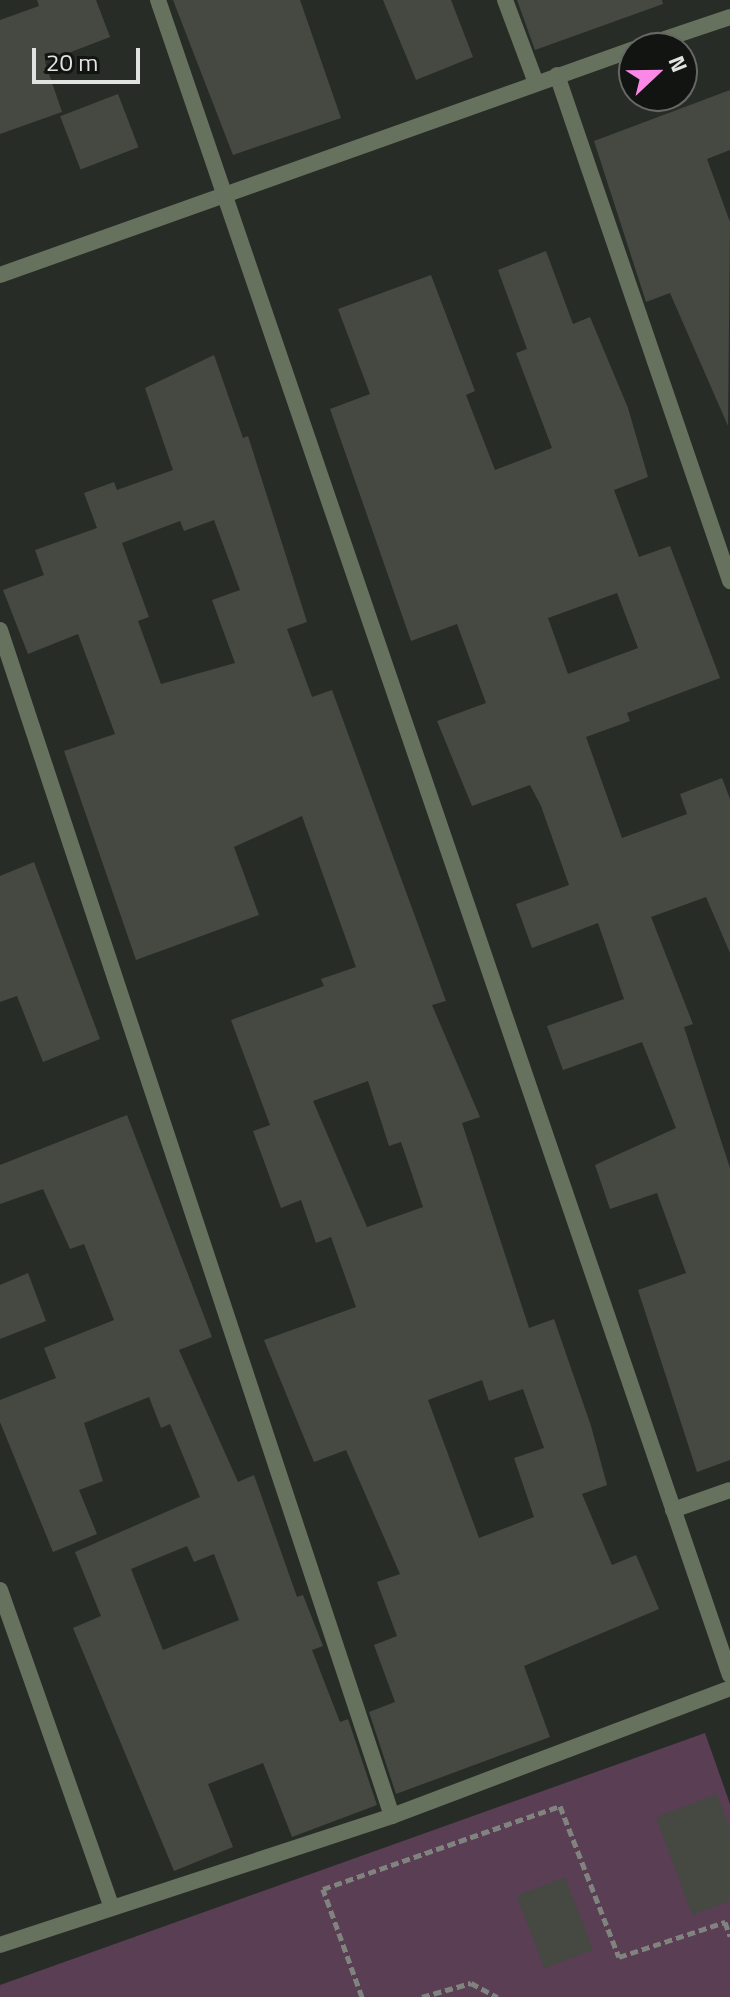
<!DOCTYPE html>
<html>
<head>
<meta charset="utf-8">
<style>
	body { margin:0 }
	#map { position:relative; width:730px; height:1997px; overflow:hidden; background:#282c26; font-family:"Titillium Web",sans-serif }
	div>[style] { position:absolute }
	.green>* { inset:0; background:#5a3e54 }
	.building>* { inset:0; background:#454942; transform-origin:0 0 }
	.path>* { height:5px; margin-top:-2.5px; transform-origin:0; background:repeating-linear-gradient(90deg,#80837e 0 8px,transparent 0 12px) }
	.street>* { height:16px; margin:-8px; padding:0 8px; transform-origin:8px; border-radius:8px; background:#66715e }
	span { translate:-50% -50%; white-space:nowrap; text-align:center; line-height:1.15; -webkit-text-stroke:6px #121411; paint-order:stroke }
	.north { position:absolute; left:618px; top:32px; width:80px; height:80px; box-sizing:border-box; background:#121411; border:2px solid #646763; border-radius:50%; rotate:68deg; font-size:22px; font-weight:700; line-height:32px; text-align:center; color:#e0e3df }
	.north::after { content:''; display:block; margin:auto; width:28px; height:36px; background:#fb87e6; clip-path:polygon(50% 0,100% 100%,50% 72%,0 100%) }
	.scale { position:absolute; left:32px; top:48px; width:108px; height:36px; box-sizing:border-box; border:4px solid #e0e3df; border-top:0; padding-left:10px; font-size:24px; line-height:28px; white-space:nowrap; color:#e0e3df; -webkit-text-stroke:6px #121411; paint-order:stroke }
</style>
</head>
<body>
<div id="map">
	<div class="green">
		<i style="clip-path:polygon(705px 1733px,730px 1804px,730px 1997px,0 1997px,0 1985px)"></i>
	</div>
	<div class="building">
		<i style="clip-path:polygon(37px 0,96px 0,110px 37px,45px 62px,62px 112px,0 134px,0 20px,39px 6px)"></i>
		<i style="clip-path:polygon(173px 0,300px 0,341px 118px,233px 155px)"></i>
		<i style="clip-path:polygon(383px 0,451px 0,473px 57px,416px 80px)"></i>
		<i style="clip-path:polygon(517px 0,662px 0,663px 4px,535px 50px)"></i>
		<i style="clip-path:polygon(730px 90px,730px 150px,707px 159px,730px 222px,728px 426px,670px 293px,646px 302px,594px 141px)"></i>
		<i style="left:118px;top:94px;width:57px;height:62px;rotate:69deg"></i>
		<i style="clip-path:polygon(evenodd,546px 251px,573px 324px,590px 317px,628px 408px,648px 477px,614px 490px,639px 557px,670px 546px,720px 678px,627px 713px,630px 721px,586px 737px,622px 838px,687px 814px,680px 794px,722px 778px,730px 799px,730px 953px,706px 897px,651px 917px,693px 1024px,684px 1027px,730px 1168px,730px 1460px,697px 1472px,638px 1290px,686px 1273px,657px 1193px,610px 1209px,595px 1165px,676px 1128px,642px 1042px,563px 1070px,547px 1026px,624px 999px,598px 923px,532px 948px,516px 904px,569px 885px,541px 806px,530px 785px,472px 806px,437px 721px,486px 703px,457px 624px,411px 641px,330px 409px,370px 394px,338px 309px,431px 275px,475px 391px,466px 395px,495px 470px,552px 448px,516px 353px,527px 349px,498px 270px,546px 251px,617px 593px,638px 648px,568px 674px,548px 618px,617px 593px)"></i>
		<i style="clip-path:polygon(evenodd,214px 355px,243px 438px,248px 436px,307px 622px,287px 629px,312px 697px,332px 690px,446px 1001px,432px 1005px,480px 1117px,462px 1123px,529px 1328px,554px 1319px,591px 1426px,607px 1485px,582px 1494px,612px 1565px,636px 1555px,659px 1609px,524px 1666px,550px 1737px,396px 1794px,369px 1712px,395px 1702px,374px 1645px,397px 1636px,377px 1582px,400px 1574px,346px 1450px,314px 1462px,264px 1340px,356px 1307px,331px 1237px,316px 1243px,301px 1200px,281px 1208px,253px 1131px,270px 1125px,231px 1020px,324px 986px,321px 979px,356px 967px,302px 816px,234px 847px,259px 915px,136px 960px,64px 751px,115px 734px,78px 634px,28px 654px,3px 590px,44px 575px,35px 550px,97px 528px,84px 493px,114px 482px,117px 490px,173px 470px,145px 388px,214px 355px,214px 520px,240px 590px,212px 600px,235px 663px,161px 684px,138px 621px,149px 617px,122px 543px,180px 521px,184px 531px,214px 520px,214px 355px,368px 1081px,389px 1146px,401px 1142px,423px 1207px,367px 1227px,313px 1101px,368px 1081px,214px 355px,482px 1380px,489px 1401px,523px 1389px,544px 1448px,514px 1458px,534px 1517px,479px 1538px,428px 1400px,482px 1380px)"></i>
		<i style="clip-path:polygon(34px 862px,100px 1039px,43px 1062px,17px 996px,0 1002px,0 876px)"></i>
		<i style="clip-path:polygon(evenodd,127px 1115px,212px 1337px,179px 1350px,238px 1482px,254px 1475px,297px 1597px,303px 1595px,323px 1646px,312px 1650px,340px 1722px,348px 1719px,377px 1805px,292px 1837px,263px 1763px,208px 1784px,233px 1847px,174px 1871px,73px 1628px,101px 1616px,75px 1552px,200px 1497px,170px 1424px,161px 1428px,149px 1397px,84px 1423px,103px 1481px,79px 1490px,97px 1534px,53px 1552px,0 1422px,0 1400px,56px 1378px,44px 1348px,114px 1320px,84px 1244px,70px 1249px,43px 1189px,0 1204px,0 1165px,127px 1115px,187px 1546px,194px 1562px,214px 1554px,239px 1620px,163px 1650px,131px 1569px,187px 1546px)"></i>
		<i style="clip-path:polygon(28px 1273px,46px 1321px,0 1339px,0 1285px)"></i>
		<i style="clip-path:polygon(717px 1794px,730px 1829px,730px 1901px,692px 1915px,656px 1817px)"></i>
		<i style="left:565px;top:1877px;width:78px;height:52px;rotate:69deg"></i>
	</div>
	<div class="path">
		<i style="left:362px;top:1997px;width:115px;rotate:-109.9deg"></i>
		<i style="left:323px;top:1889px;width:251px;rotate:-19.3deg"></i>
		<i style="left:560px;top:1806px;width:162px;rotate:68.7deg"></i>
		<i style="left:619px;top:1957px;width:112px;rotate:-18.3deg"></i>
		<i style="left:725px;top:1922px;width:15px;rotate:70deg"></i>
		<i style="left:422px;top:1997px;width:51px;rotate:-15.9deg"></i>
		<i style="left:471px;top:1983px;width:30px;rotate:28deg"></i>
	</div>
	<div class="street">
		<i style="left:158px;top:0;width:1770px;rotate:71.15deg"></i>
		<i style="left:505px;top:0;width:89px;rotate:69.5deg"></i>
		<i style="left:638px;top:48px;width:97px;rotate:-18.6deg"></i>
		<i style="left:557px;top:75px;width:535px;rotate:71.12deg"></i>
		<i style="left:0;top:275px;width:673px;rotate:-19.62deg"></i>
		<i style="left:0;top:630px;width:1249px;rotate:71.71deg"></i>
		<i style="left:673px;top:1510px;width:60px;rotate:-19.3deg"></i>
		<i style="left:0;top:1590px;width:334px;rotate:70.6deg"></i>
		<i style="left:0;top:1945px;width:413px;rotate:-18.2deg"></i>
		<i style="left:392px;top:1816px;width:361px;rotate:-20.7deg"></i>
	</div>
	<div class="north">N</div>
	<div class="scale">20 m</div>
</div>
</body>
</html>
